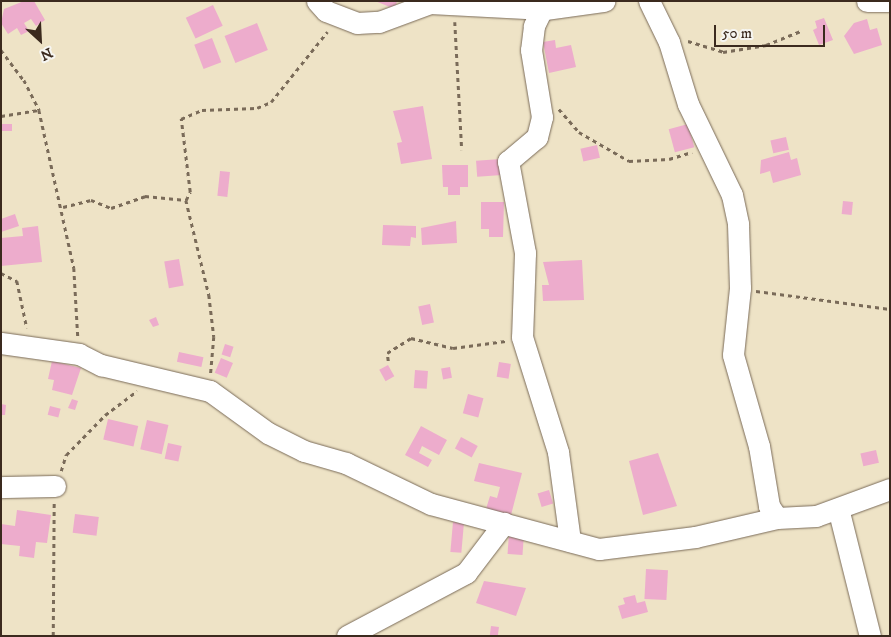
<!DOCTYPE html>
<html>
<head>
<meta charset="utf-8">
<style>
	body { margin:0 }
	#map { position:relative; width:891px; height:637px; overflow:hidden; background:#eee3c6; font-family:"IM FELL DW Pica",serif }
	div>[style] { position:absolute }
	.building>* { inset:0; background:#edaccc; transform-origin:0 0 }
	.path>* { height:2.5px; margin-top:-1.25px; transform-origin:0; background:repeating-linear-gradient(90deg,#7a6b59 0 4px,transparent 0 8px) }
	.roads { filter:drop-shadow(0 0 1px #7a6b59) drop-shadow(0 0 1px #7a6b59) }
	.minor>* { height:21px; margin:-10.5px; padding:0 10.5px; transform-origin:10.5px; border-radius:10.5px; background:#fff }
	span { translate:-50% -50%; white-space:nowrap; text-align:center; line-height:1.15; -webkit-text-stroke:4.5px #f6f6f2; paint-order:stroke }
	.frame { position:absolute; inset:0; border:2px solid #3b2a1e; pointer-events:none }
	.north { position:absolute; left:15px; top:15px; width:50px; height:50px; -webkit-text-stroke:4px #f6f6f2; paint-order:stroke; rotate:155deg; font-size:14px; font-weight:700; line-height:20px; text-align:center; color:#3b2a1e }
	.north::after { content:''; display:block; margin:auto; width:18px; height:22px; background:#3b2a1e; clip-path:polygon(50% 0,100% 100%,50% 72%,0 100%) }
	.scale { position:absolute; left:714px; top:25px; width:111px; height:22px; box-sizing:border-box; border:2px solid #3b2a1e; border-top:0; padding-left:6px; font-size:15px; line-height:18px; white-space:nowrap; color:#3b2a1e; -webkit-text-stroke:4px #f6f6f2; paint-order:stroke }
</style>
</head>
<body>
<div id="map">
	<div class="building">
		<i style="clip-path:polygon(24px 1px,34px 1px,45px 20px,36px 26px,31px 19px,24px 23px,29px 31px,21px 35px,17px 28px,8px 34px,1px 23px,4px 9px)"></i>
		<i style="clip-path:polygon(375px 1px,397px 1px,395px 9px)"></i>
		<i style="left:213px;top:5px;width:23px;height:30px;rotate:65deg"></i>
		<i style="clip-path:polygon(824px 18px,833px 40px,819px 45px,813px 30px,817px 28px,815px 21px)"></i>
		<i style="clip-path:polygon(867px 19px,870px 30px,877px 28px,882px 45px,854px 54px,844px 36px,854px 23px)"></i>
		<i style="left:257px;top:23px;width:29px;height:35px;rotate:68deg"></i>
		<i style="left:212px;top:38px;width:26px;height:19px;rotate:69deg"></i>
		<i style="clip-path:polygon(555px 40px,556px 48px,571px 45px,576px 67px,549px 73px,543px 42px)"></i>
		<i style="clip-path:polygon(423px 106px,432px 159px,401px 164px,397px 143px,402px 142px,393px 111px)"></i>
		<i style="left:1px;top:124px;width:11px;height:7px"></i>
		<i style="left:688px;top:124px;width:24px;height:20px;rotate:75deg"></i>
		<i style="left:786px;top:137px;width:13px;height:16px;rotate:77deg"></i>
		<i style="left:597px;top:145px;width:13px;height:17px;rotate:77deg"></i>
		<i style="clip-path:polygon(789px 152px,791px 160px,797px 158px,801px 175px,773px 183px,770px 171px,760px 174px,761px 160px)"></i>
		<i style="left:501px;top:159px;width:16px;height:25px;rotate:86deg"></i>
		<i style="clip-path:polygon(442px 165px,468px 165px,468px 187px,460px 187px,460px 195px,448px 195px,448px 187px,443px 187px)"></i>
		<i style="left:220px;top:171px;width:10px;height:25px;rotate:6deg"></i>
		<i style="left:843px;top:201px;width:10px;height:13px;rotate:6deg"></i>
		<i style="clip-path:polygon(481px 202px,504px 202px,503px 237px,489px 237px,489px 229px,481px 229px)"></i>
		<i style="clip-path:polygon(15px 214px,19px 226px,1px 232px,1px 219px)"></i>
		<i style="clip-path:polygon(456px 221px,457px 243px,422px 245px,421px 228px)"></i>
		<i style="clip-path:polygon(383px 225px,416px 226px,416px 238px,411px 237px,410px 246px,382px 245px)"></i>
		<i style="clip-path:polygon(38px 226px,42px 262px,1px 266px,1px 238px,23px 236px,22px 228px)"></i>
		<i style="left:179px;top:259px;width:27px;height:15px;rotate:80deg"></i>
		<i style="clip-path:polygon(582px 260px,584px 300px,543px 301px,542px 285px,549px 285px,543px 262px)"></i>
		<i style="left:430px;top:304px;width:19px;height:12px;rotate:78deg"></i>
		<i style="clip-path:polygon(156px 317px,159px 325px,153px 327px,149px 320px)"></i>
		<i style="left:225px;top:344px;width:9px;height:11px;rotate:18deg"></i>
		<i style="left:179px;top:352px;width:25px;height:10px;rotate:12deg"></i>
		<i style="left:221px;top:358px;width:13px;height:16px;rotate:23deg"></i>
		<i style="clip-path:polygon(52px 361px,81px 368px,72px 395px,52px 390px,54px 380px,48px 379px)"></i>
		<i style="left:499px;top:362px;width:12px;height:15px;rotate:9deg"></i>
		<i style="left:388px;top:365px;width:13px;height:10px;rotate:61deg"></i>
		<i style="left:450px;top:367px;width:11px;height:9px;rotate:80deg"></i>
		<i style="left:415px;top:370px;width:13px;height:18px;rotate:4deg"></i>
		<i style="left:468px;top:394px;width:16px;height:20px;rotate:15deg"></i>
		<i style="clip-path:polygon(72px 399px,78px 401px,75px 410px,68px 408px)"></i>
		<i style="clip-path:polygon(1px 404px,6px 405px,5px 415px,1px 415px)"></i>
		<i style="left:50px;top:406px;width:11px;height:9px;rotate:15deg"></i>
		<i style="left:108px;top:419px;width:31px;height:21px;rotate:13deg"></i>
		<i style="left:147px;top:420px;width:22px;height:30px;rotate:13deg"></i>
		<i style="clip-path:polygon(421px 426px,447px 440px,439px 455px,422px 446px,419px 453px,432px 460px,428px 467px,405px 455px)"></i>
		<i style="left:461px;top:437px;width:19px;height:13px;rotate:28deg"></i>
		<i style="left:168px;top:443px;width:14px;height:16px;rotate:12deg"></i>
		<i style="left:876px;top:450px;width:13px;height:16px;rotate:77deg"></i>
		<i style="clip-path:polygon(658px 453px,677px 506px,643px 515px,629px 461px)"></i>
		<i style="clip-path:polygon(479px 463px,522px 473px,511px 515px,486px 509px,490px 496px,497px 498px,500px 487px,474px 481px)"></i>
		<i style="left:549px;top:490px;width:14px;height:12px;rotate:73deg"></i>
		<i style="clip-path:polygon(17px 510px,51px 515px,47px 543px,36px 542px,34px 558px,19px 556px,20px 546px,1px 544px,1px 524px,15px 526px)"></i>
		<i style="left:75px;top:514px;width:24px;height:19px;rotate:7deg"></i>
		<i style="left:453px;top:522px;width:11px;height:30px;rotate:5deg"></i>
		<i style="left:509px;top:533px;width:15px;height:21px;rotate:4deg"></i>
		<i style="left:646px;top:569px;width:22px;height:30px;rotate:3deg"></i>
		<i style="clip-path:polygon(484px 581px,526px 588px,516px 616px,476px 603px)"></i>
		<i style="clip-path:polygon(635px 595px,637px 603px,645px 601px,648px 612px,622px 619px,618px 606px,625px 604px,623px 598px)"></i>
		<i style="left:491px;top:626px;width:8px;height:9px;rotate:7deg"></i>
	</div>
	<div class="path">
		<i style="left:455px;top:22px;width:128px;rotate:86.9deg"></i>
		<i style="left:688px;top:41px;width:37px;rotate:17deg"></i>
		<i style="left:723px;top:52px;width:44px;rotate:-9.2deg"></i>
		<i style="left:766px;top:45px;width:38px;rotate:-22deg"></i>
		<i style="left:1px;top:50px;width:38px;rotate:53deg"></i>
		<i style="left:24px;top:80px;width:34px;rotate:63deg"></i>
		<i style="left:39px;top:110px;width:162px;rotate:77.5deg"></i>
		<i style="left:74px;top:268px;width:69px;rotate:86.7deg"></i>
		<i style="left:559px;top:109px;width:30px;rotate:49deg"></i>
		<i style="left:579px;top:132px;width:58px;rotate:30.1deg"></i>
		<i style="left:629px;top:161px;width:40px;rotate:-2.9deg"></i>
		<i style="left:669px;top:159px;width:24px;rotate:-17deg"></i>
		<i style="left:1px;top:116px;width:38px;rotate:-9deg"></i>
		<i style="left:186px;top:200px;width:98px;rotate:76.4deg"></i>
		<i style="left:209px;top:295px;width:42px;rotate:83.2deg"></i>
		<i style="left:214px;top:337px;width:36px;rotate:95deg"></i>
		<i style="left:63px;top:207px;width:29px;rotate:-14deg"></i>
		<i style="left:91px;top:200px;width:22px;rotate:22deg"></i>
		<i style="left:111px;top:208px;width:36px;rotate:-19deg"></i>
		<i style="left:145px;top:196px;width:41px;rotate:5.6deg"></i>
		<i style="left:186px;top:200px;width:9px;rotate:-63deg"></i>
		<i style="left:190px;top:192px;width:74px;rotate:-97deg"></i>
		<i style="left:181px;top:119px;width:23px;rotate:-23deg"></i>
		<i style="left:202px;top:110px;width:55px;rotate:-2.1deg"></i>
		<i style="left:257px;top:108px;width:15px;rotate:-23deg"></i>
		<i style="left:271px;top:102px;width:90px;rotate:-51.3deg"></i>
		<i style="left:1px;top:273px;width:18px;rotate:27deg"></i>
		<i style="left:17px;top:281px;width:48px;rotate:78deg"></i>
		<i style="left:756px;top:291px;width:135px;rotate:7.7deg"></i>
		<i style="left:388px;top:361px;width:8px;rotate:-97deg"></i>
		<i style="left:387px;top:353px;width:28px;rotate:-32deg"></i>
		<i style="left:411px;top:338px;width:43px;rotate:13.4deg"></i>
		<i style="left:453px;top:348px;width:53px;rotate:-7.5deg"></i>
		<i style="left:61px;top:471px;width:17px;rotate:-73deg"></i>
		<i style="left:66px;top:455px;width:56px;rotate:-45.7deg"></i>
		<i style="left:105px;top:415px;width:40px;rotate:-37deg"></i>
		<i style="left:53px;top:636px;width:133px;rotate:-89.6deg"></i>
	</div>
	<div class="roads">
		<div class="minor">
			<i style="left:317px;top:1px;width:13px;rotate:48deg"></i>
			<i style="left:326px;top:11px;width:33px;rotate:21deg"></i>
			<i style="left:357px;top:23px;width:22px;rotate:-3deg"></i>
			<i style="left:379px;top:22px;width:54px;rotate:-20.4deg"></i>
			<i style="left:430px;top:3px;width:115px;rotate:3deg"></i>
			<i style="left:545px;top:9px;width:60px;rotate:-7.7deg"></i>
			<i style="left:546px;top:1px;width:28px;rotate:116deg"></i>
			<i style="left:534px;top:26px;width:24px;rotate:97deg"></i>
			<i style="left:531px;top:50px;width:68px;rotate:80.7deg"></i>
			<i style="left:542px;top:117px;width:21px;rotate:104deg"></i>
			<i style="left:537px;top:137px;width:38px;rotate:140deg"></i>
			<i style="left:508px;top:161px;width:94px;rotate:79.5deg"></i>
			<i style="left:525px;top:253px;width:84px;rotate:92deg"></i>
			<i style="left:522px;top:337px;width:121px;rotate:72.6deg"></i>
			<i style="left:558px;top:452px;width:90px;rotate:82.3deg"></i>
			<i style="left:649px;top:1px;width:46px;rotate:64deg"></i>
			<i style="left:669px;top:42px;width:65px;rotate:73deg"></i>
			<i style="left:688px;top:104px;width:101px;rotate:64.2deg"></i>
			<i style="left:732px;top:195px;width:30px;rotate:78deg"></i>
			<i style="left:738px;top:224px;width:64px;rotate:88.2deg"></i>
			<i style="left:740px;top:288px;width:67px;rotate:96deg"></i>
			<i style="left:733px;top:355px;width:95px;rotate:74.1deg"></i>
			<i style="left:759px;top:446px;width:61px;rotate:80.5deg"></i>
			<i style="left:769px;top:506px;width:14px;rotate:56deg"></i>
			<i style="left:867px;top:1px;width:21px"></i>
			<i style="left:1px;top:343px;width:79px;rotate:8deg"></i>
			<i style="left:79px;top:354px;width:25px;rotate:27deg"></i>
			<i style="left:101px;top:365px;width:112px;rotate:13.4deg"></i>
			<i style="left:210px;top:391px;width:72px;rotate:35.9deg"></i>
			<i style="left:268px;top:433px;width:40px;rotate:26.6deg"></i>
			<i style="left:304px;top:451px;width:44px;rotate:15.9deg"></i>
			<i style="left:346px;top:463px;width:94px;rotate:25.8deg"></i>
			<i style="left:431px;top:504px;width:174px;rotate:15deg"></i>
			<i style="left:599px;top:549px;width:97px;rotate:-7.1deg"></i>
			<i style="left:695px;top:537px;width:84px;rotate:-13deg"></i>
			<i style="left:777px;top:518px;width:39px;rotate:-3deg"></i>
			<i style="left:816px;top:516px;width:79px;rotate:-20deg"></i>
			<i style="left:1px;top:487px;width:54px;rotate:-1.1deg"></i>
			<i style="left:839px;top:512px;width:128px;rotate:76deg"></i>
			<i style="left:347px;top:636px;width:135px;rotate:-27.9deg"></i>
			<i style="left:466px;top:573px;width:63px;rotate:-52.8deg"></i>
		</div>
	</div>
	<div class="frame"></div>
	<div class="north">N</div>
	<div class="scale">50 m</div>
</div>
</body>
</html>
